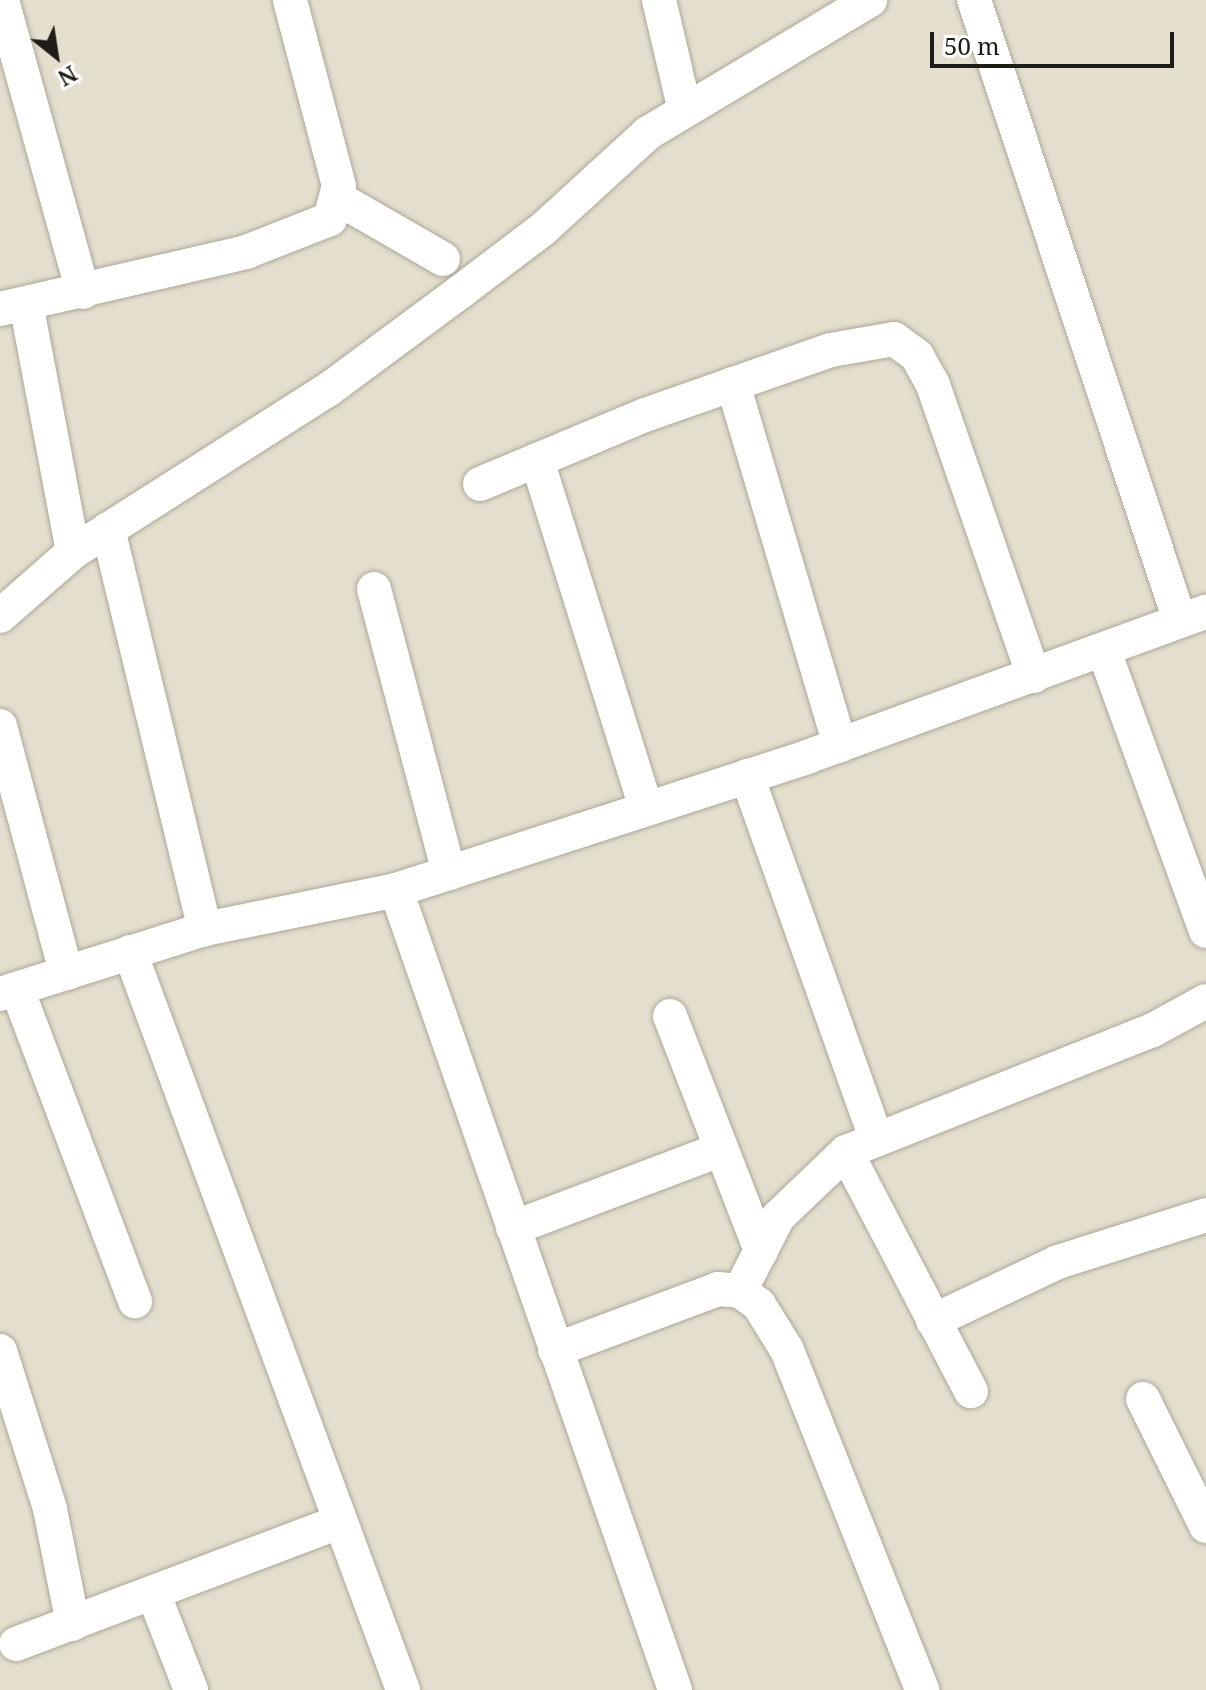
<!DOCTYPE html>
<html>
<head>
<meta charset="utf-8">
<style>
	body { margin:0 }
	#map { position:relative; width:1206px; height:1690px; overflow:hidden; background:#e3decd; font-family:"Noto Serif",serif }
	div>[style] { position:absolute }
	.roads { filter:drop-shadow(0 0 2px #aca797) drop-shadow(0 0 2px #aca797) }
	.street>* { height:34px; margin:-17px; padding:0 17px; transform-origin:17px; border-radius:17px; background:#fff }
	span { translate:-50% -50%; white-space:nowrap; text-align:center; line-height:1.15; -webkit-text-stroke:7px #fff; paint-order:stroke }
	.north { position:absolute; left:16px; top:16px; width:80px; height:80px; -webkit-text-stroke:6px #fff; paint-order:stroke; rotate:150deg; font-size:22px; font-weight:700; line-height:32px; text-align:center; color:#1e1c16 }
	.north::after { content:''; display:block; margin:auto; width:28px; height:36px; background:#1e1c16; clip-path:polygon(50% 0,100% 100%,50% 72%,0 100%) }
	.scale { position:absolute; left:930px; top:32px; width:244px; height:36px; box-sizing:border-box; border:4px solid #1e1c16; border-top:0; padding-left:10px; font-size:24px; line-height:28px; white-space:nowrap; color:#1e1c16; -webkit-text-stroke:6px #fff; paint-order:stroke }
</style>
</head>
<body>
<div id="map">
	<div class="roads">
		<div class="street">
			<i style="left:2px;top:0;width:303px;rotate:74.5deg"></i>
			<i style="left:659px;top:0;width:110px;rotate:76.8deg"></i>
			<i style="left:974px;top:0;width:654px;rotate:71.65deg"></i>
			<i style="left:339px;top:199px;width:120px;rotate:30deg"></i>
			<i style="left:26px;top:303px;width:253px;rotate:79.3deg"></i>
			<i style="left:0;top:309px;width:253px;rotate:-13deg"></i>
			<i style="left:246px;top:252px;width:90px;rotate:-21.4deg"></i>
			<i style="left:330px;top:219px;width:34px;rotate:-75deg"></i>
			<i style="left:339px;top:186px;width:192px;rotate:-104.8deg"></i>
			<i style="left:733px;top:384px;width:377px;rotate:73.5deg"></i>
			<i style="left:537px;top:460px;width:364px;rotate:72.6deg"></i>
			<i style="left:480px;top:484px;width:179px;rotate:-22.7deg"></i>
			<i style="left:645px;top:415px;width:197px;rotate:-19.3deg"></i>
			<i style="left:831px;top:350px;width:64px;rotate:-9.9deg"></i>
			<i style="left:894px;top:339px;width:29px;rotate:36deg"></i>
			<i style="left:917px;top:356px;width:33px;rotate:61deg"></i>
			<i style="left:933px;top:385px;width:308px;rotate:70.9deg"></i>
			<i style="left:108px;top:529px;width:412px;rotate:76.4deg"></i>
			<i style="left:374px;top:589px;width:294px;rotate:75.2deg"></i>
			<i style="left:0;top:616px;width:97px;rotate:-41.2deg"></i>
			<i style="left:73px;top:552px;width:303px;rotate:-32.5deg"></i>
			<i style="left:329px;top:389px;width:163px;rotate:-36.5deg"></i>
			<i style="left:460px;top:292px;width:104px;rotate:-37.2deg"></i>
			<i style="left:543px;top:229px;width:142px;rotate:-42.4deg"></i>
			<i style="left:648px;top:133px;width:259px;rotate:-30.9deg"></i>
			<i style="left:1104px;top:651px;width:298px;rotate:70deg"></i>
			<i style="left:0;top:726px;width:256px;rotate:75deg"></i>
			<i style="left:747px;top:776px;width:384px;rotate:70.4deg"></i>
			<i style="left:396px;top:890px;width:847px;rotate:70.77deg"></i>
			<i style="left:130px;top:952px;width:787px;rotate:69.7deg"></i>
			<i style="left:17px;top:989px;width:334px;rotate:69.3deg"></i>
			<i style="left:0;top:994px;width:215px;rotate:-17.6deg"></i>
			<i style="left:205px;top:929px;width:195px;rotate:-11.5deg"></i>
			<i style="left:396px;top:890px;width:432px;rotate:-17.9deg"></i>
			<i style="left:807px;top:757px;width:425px;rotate:-20deg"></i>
			<i style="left:670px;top:1016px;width:252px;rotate:68.8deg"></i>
			<i style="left:846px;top:1152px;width:270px;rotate:62.4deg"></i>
			<i style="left:513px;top:1228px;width:220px;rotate:-20.7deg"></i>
			<i style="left:740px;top:1291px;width:83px;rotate:-62.8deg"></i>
			<i style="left:778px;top:1217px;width:94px;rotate:-43.7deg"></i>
			<i style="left:846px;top:1152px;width:330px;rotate:-21.7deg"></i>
			<i style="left:1153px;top:1030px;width:60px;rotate:-28.7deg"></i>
			<i style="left:933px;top:1321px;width:138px;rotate:-25.3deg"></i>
			<i style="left:1058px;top:1262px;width:155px;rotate:-17.6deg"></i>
			<i style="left:555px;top:1350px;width:174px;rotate:-20.5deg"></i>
			<i style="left:718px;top:1289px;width:22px;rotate:5deg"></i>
			<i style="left:740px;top:1291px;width:24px;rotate:36deg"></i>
			<i style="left:759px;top:1305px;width:53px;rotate:58.1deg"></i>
			<i style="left:787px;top:1350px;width:366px;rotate:68.3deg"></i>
			<i style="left:0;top:1351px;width:166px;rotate:72.4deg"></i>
			<i style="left:50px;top:1509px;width:117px;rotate:78.7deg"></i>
			<i style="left:1143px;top:1399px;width:142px;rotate:63.6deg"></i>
			<i style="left:154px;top:1595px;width:102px;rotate:68.7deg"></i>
			<i style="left:16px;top:1644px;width:345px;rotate:-20.7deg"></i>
		</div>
	</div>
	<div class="north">N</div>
	<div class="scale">50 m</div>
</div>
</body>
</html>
